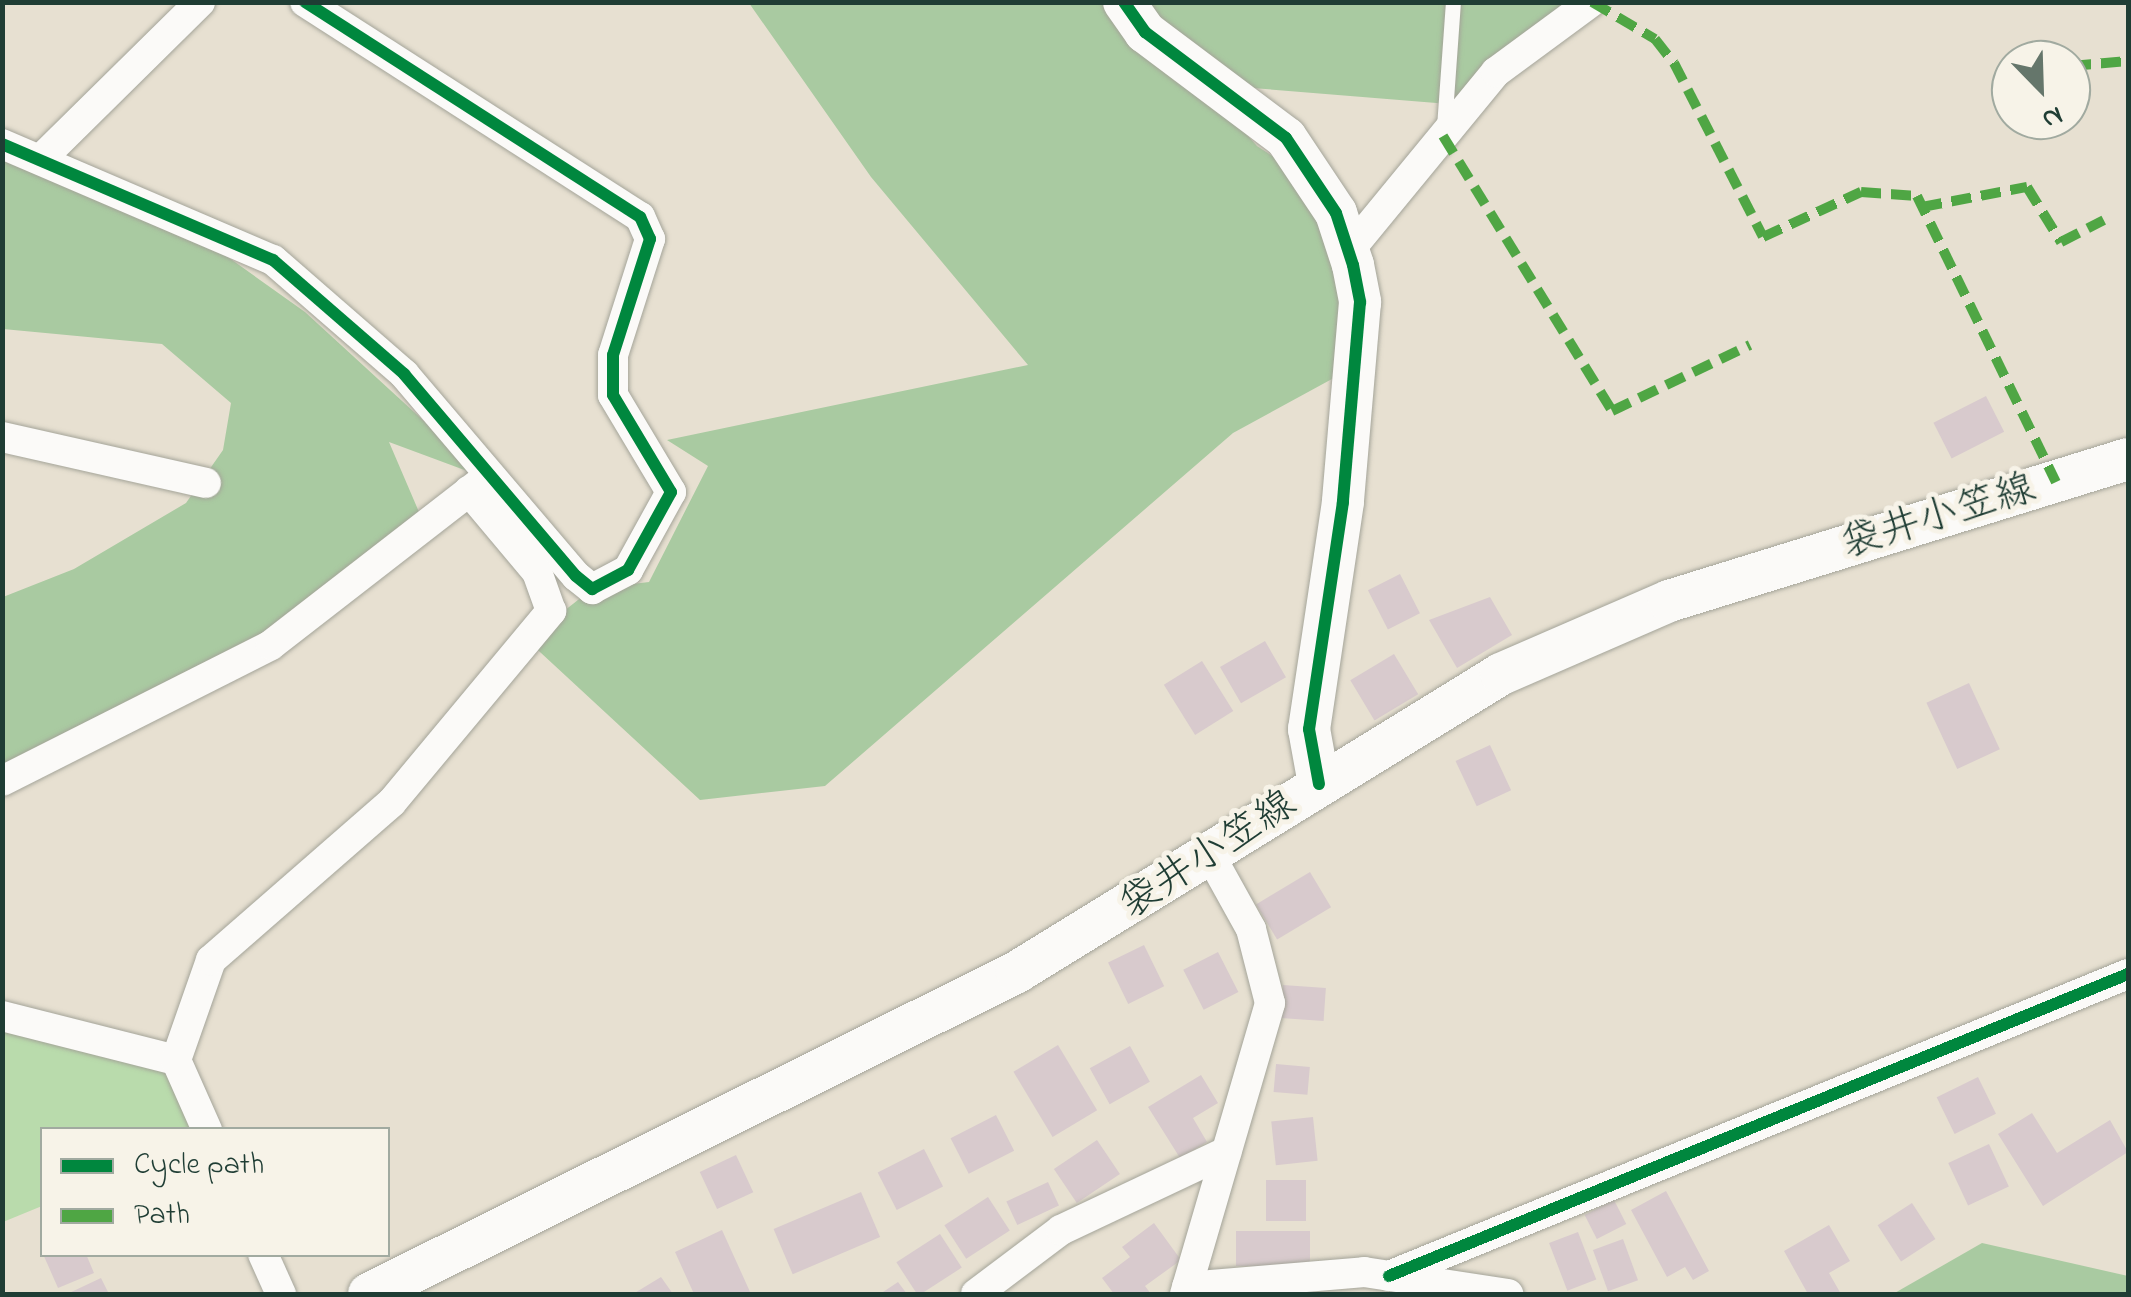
<!DOCTYPE html>
<html>
<head>
<meta charset="utf-8">
<style>
	body { margin:0 }
	#map { position:relative; width:2131px; height:1297px; overflow:hidden; background:#e7e0d1; font-family:"Indie Flower","Klee One",sans-serif }
	div>[style] { position:absolute }
	.green>* { inset:0; background:#b9dbac }
	.forest>* { inset:0; background:#a9caa1 }
	.building>* { inset:0; background:#d8cacd; transform-origin:0 0 }
	.roads { filter:drop-shadow(0 0 2px #a4a499) drop-shadow(0 0 2px #a4a499) }
	.lane>* { height:15px; margin:-7.5px; padding:0 7.5px; transform-origin:7.5px; border-radius:7.5px; background:#fbfaf8 }
	.street>* { height:30px; margin:-15px; padding:0 15px; transform-origin:15px; border-radius:15px; background:#fbfaf8 }
	.secondary>* { height:42px; margin:-21px; padding:0 21px; transform-origin:21px; border-radius:21px; background:#fbfaf8 }
	.quiet>* { height:10px; margin-top:-5px; transform-origin:0; background:repeating-linear-gradient(90deg,#4fa644 0 20px,transparent 0 30px) }
	.cycleway>* { height:12px; margin:-6px; padding:0 6px; transform-origin:6px; border-radius:6px; background:#00873e }
	span { translate:-50% -50%; white-space:nowrap; text-align:center; line-height:1.15; -webkit-text-stroke:10px #f7f3e8; paint-order:stroke }
	.street-label { font-size:40px; color:#1f3d34 }
	.frame { position:absolute; inset:0; border:5px solid #1f3d34; pointer-events:none }
	.legend { position:absolute; left:40px; top:1127px; width:350px; height:130px; box-sizing:border-box; background:#f7f3e8; border:2px solid #a1aaa0; margin:0; padding:12px 18px; list-style:none; font-size:30px; color:#1f3d34 }
	.legend li { display:flex; align-items:center; gap:20px; height:50px }
	.legend b { width:50px; border:2px solid #a1aaa0 }
	.north { position:absolute; left:1991px; top:40px; width:100px; height:100px; box-sizing:border-box; background:#f7f3e8; border:2px solid #a1aaa0; border-radius:50%; rotate:157deg; font-size:28px; font-weight:700; line-height:40px; text-align:center; color:#1f3d34 }
	.north::after { content:''; display:block; margin:auto; width:35px; height:45px; background:#65766b; clip-path:polygon(50% 0,100% 100%,50% 72%,0 100%) }
</style>
</head>
<body>
<div id="map">
	<div class="green">
		<i style="clip-path:polygon(2px 1016px,176px 1060px,200px 1129px,42px 1130px,42px 1206px,3px 1222px)"></i>
	</div>
	<div class="forest">
		<i style="clip-path:polygon(749px 3px,1596px 3px,1461px 105px,1240px 87px,1173px 52px,1257px 146px,1322px 188px,1354px 367px,1233px 433px,825px 786px,700px 800px,527px 640px,592px 589px,649px 582px,708px 466px,667px 440px,1028px 365px,871px 177px)"></i>
		<i style="clip-path:polygon(3px 143px,152px 203px,305px 312px,486px 478px,389px 442px,425px 526px,240px 661px,3px 781px,3px 597px,74px 569px,186px 503px,223px 450px,231px 403px,162px 344px,3px 329px)"></i>
		<i style="clip-path:polygon(1982px 1243px,2128px 1276px,2128px 1294px,1893px 1294px)"></i>
	</div>
	<div class="building">
		<i style="left:1986px;top:396px;width:40px;height:59px;rotate:63deg"></i>
		<i style="left:1400px;top:574px;width:44px;height:36px;rotate:63deg"></i>
		<i style="clip-path:polygon(1490px 597px,1512px 635px,1457px 668px,1429px 620px)"></i>
		<i style="left:1265px;top:641px;width:42px;height:52px;rotate:60deg"></i>
		<i style="left:1394px;top:654px;width:47px;height:51px;rotate:59deg"></i>
		<i style="left:1202px;top:661px;width:59px;height:45px;rotate:58deg"></i>
		<i style="left:1969px;top:683px;width:73px;height:47px;rotate:65deg"></i>
		<i style="left:1490px;top:745px;width:50px;height:38px;rotate:65deg"></i>
		<i style="left:1310px;top:872px;width:41px;height:63px;rotate:59deg"></i>
		<i style="left:1144px;top:945px;width:46px;height:40px;rotate:64deg"></i>
		<i style="left:1218px;top:952px;width:45px;height:39px;rotate:63deg"></i>
		<i style="left:1283px;top:985px;width:43px;height:33px;rotate:4deg"></i>
		<i style="left:1058px;top:1045px;width:76px;height:52px;rotate:59deg"></i>
		<i style="left:1130px;top:1046px;width:41px;height:46px;rotate:61deg"></i>
		<i style="left:1276px;top:1064px;width:34px;height:28px;rotate:5deg"></i>
		<i style="clip-path:polygon(1201px 1075px,1218px 1103px,1193px 1118px,1207px 1142px,1180px 1158px,1148px 1107px)"></i>
		<i style="left:1978px;top:1077px;width:41px;height:46px;rotate:64deg"></i>
		<i style="clip-path:polygon(2032px 1113px,2057px 1153px,2110px 1120px,2128px 1152px,2043px 1206px,1998px 1134px)"></i>
		<i style="left:996px;top:1115px;width:40px;height:51px;rotate:63deg"></i>
		<i style="left:1313px;top:1117px;width:44px;height:42px;rotate:84deg"></i>
		<i style="left:1097px;top:1140px;width:41px;height:52px;rotate:56deg"></i>
		<i style="left:1989px;top:1144px;width:47px;height:45px;rotate:65deg"></i>
		<i style="left:924px;top:1149px;width:42px;height:52px;rotate:63deg"></i>
		<i style="left:736px;top:1155px;width:41px;height:40px;rotate:65deg"></i>
		<i style="left:1266px;top:1180px;width:40px;height:41px"></i>
		<i style="left:1048px;top:1182px;width:26px;height:46px;rotate:65deg"></i>
		<i style="clip-path:polygon(1666px 1191px,1709px 1271px,1693px 1280px,1685px 1267px,1667px 1277px,1631px 1210px)"></i>
		<i style="left:861px;top:1192px;width:49px;height:95px;rotate:67deg"></i>
		<i style="left:988px;top:1197px;width:40px;height:52px;rotate:57deg"></i>
		<i style="left:1614px;top:1200px;width:27px;height:33px;rotate:63deg"></i>
		<i style="left:1912px;top:1203px;width:43px;height:41px;rotate:57deg"></i>
		<i style="clip-path:polygon(1154px 1223px,1181px 1260px,1145px 1286px,1151px 1294px,1114px 1294px,1102px 1278px,1130px 1257px,1122px 1247px)"></i>
		<i style="clip-path:polygon(1829px 1225px,1850px 1261px,1829px 1273px,1841px 1294px,1808px 1294px,1784px 1251px)"></i>
		<i style="clip-path:polygon(722px 1230px,751px 1294px,694px 1294px,675px 1252px)"></i>
		<i style="left:1310px;top:1231px;width:35px;height:74px;rotate:90deg"></i>
		<i style="left:1578px;top:1232px;width:51px;height:31px;rotate:69deg"></i>
		<i style="left:940px;top:1234px;width:40px;height:52px;rotate:57deg"></i>
		<i style="left:1623px;top:1239px;width:44px;height:32px;rotate:70deg"></i>
		<i style="clip-path:polygon(43px 1254px,86px 1254px,94px 1273px,58px 1288px)"></i>
		<i style="clip-path:polygon(661px 1277px,673px 1294px,633px 1294px)"></i>
		<i style="clip-path:polygon(101px 1278px,109px 1294px,67px 1294px)"></i>
		<i style="clip-path:polygon(898px 1282px,907px 1294px,880px 1294px)"></i>
	</div>
	<div class="roads">
		<div class="lane">
			<i style="left:1444px;top:127px;width:125px;rotate:-85.9deg"></i>
		</div>
		<div class="street">
			<i style="left:2px;top:144px;width:295px;rotate:23.2deg"></i>
			<i style="left:273px;top:260px;width:174px;rotate:41deg"></i>
			<i style="left:404px;top:374px;width:265px;rotate:49.6deg"></i>
			<i style="left:576px;top:576px;width:21px;rotate:39deg"></i>
			<i style="left:592px;top:589px;width:41px;rotate:-27.8deg"></i>
			<i style="left:628px;top:570px;width:89px;rotate:-61.1deg"></i>
			<i style="left:671px;top:492px;width:113px;rotate:-120.9deg"></i>
			<i style="left:613px;top:395px;width:40px;rotate:-90deg"></i>
			<i style="left:613px;top:355px;width:122px;rotate:-72.3deg"></i>
			<i style="left:650px;top:239px;width:24px;rotate:-114deg"></i>
			<i style="left:640px;top:217px;width:398px;rotate:-147.3deg"></i>
			<i style="left:42px;top:158px;width:222px;rotate:-44.6deg"></i>
			<i style="left:1348px;top:252px;width:233px;rotate:-50.6deg"></i>
			<i style="left:1496px;top:72px;width:118px;rotate:-36.4deg"></i>
			<i style="left:2px;top:437px;width:209px;rotate:12.7deg"></i>
			<i style="left:2px;top:781px;width:301px;rotate:-26.8deg"></i>
			<i style="left:271px;top:645px;width:271px;rotate:-37.8deg"></i>
			<i style="left:2px;top:1016px;width:179px;rotate:14.2deg"></i>
			<i style="left:176px;top:1060px;width:77px;rotate:66.1deg"></i>
			<i style="left:176px;top:1060px;width:106px;rotate:-70.7deg"></i>
			<i style="left:211px;top:960px;width:240px;rotate:-41.1deg"></i>
			<i style="left:392px;top:802px;width:249px;rotate:-50.2deg"></i>
			<i style="left:551px;top:611px;width:41px;rotate:-109.7deg"></i>
			<i style="left:537px;top:572px;width:106px;rotate:-130deg"></i>
			<i style="left:263px;top:1254px;width:44px;rotate:65.8deg"></i>
			<i style="left:1389px;top:1276px;width:798px;rotate:-22.23deg"></i>
			<i style="left:1187px;top:1287px;width:178px;rotate:-4.8deg"></i>
			<i style="left:1364px;top:1272px;width:146px;rotate:8.7deg"></i>
			<i style="left:976px;top:1294px;width:106px;rotate:-37deg"></i>
			<i style="left:1061px;top:1230px;width:183px;rotate:-25.3deg"></i>
			<i style="left:1185px;top:1294px;width:303px;rotate:-73.7deg"></i>
			<i style="left:1270px;top:1003px;width:76px;rotate:-104.4deg"></i>
			<i style="left:1251px;top:929px;width:85px;rotate:-119deg"></i>
		</div>
		<div class="secondary">
			<i style="left:1124px;top:2px;width:37px;rotate:55deg"></i>
			<i style="left:1145px;top:32px;width:176px;rotate:36.9deg"></i>
			<i style="left:1286px;top:138px;width:90px;rotate:56.3deg"></i>
			<i style="left:1336px;top:213px;width:55px;rotate:71.9deg"></i>
			<i style="left:1353px;top:265px;width:38px;rotate:79deg"></i>
			<i style="left:1360px;top:302px;width:201px;rotate:94.9deg"></i>
			<i style="left:1343px;top:502px;width:230px;rotate:98.5deg"></i>
			<i style="left:1309px;top:729px;width:56px;rotate:79.7deg"></i>
			<i style="left:369px;top:1294px;width:724px;rotate:-26.42deg"></i>
			<i style="left:1017px;top:972px;width:568px;rotate:-31.62deg"></i>
			<i style="left:1501px;top:674px;width:183px;rotate:-23.5deg"></i>
			<i style="left:1669px;top:601px;width:480px;rotate:-17.2deg"></i>
		</div>
	</div>
	<div class="quiet">
		<i style="left:1592px;top:2px;width:73px;rotate:30.4deg"></i>
		<i style="left:1655px;top:39px;width:31px;rotate:52deg"></i>
		<i style="left:1674px;top:63px;width:195px;rotate:62.9deg"></i>
		<i style="left:1763px;top:237px;width:108px;rotate:-24.7deg"></i>
		<i style="left:1861px;top:192px;width:56px;rotate:4.1deg"></i>
		<i style="left:1917px;top:196px;width:318px;rotate:64.1deg"></i>
		<i style="left:2071px;top:66px;width:57px;rotate:-5deg"></i>
		<i style="left:1443px;top:136px;width:323px;rotate:58.4deg"></i>
		<i style="left:1612px;top:411px;width:153px;rotate:-25.6deg"></i>
		<i style="left:1922px;top:207px;width:107px;rotate:-10.8deg"></i>
		<i style="left:2027px;top:187px;width:65px;rotate:58.3deg"></i>
		<i style="left:2061px;top:242px;width:48px;rotate:-27.1deg"></i>
	</div>
	<div class="cycleway">
		<i style="left:1124px;top:2px;width:37px;rotate:55deg"></i>
		<i style="left:1145px;top:32px;width:176px;rotate:36.9deg"></i>
		<i style="left:1286px;top:138px;width:90px;rotate:56.3deg"></i>
		<i style="left:1336px;top:213px;width:55px;rotate:71.9deg"></i>
		<i style="left:1353px;top:265px;width:38px;rotate:79deg"></i>
		<i style="left:1360px;top:302px;width:201px;rotate:94.9deg"></i>
		<i style="left:1343px;top:502px;width:230px;rotate:98.5deg"></i>
		<i style="left:1309px;top:729px;width:56px;rotate:79.7deg"></i>
		<i style="left:2px;top:144px;width:295px;rotate:23.2deg"></i>
		<i style="left:273px;top:260px;width:174px;rotate:41deg"></i>
		<i style="left:404px;top:374px;width:265px;rotate:49.6deg"></i>
		<i style="left:576px;top:576px;width:21px;rotate:39deg"></i>
		<i style="left:592px;top:589px;width:41px;rotate:-27.8deg"></i>
		<i style="left:628px;top:570px;width:89px;rotate:-61.1deg"></i>
		<i style="left:671px;top:492px;width:113px;rotate:-120.9deg"></i>
		<i style="left:613px;top:395px;width:40px;rotate:-90deg"></i>
		<i style="left:613px;top:355px;width:122px;rotate:-72.3deg"></i>
		<i style="left:650px;top:239px;width:24px;rotate:-114deg"></i>
		<i style="left:640px;top:217px;width:398px;rotate:-147.3deg"></i>
		<i style="left:1389px;top:1276px;width:798px;rotate:-22.23deg"></i>
	</div>
	<div class="street-label">
		<span style="left:1939px;top:518px;rotate:-17deg">袋井小笠線</span>
		<span style="left:1209px;top:856px;rotate:-33deg">袋井小笠線</span>
	</div>
	<div class="frame"></div>
	<ul class="legend">
	<li><b style="height:12px;background:#00873e"></b>Cycle path</li>
	<li><b style="height:12px;background:#4fa644"></b>Path</li>
	</ul>
	<div class="north">N</div>
</div>
</body>
</html>
